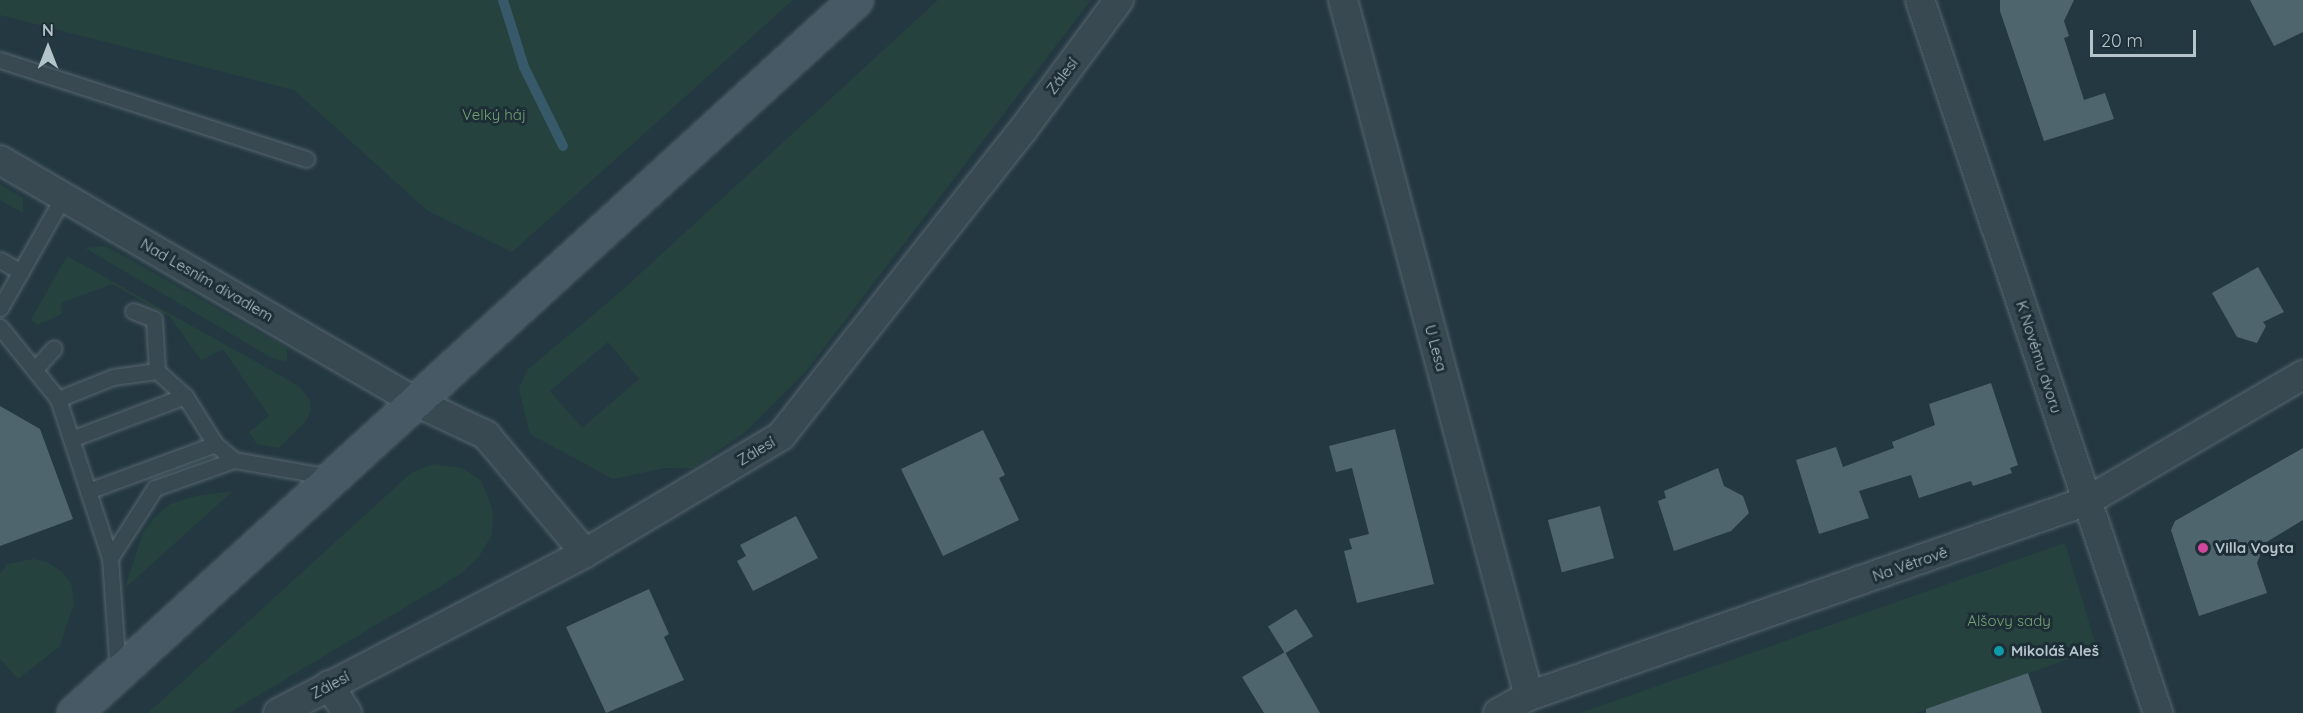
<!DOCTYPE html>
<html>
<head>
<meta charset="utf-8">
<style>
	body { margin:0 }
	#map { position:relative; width:2303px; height:713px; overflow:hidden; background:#243841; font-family:Quicksand,sans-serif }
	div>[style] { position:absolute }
	.green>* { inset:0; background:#26423e }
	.stream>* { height:10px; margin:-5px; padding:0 5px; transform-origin:5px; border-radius:5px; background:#385969 }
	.building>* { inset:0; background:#4f656e; transform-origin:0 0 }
	.roads { filter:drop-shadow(0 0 2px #56666e) drop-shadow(0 0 2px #56666e) }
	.lane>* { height:15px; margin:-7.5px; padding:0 7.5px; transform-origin:7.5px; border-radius:7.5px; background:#394951 }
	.street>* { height:28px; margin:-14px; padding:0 14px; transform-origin:14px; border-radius:14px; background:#394951 }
	.secondary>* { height:33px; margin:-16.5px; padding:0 16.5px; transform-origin:16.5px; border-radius:16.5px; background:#465964 }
	.dots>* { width:16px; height:16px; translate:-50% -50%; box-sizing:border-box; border:3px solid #1d2e36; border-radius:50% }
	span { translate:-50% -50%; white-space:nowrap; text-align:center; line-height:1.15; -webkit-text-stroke:6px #1d2e36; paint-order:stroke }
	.street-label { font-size:15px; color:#b5c3cb }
	.park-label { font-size:15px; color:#74a272 }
	.poi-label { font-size:15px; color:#b5c3cb; font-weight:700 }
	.left { translate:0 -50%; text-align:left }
	.north { position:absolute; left:18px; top:18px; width:60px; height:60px; -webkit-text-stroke:4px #1d2e36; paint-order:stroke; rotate:0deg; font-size:16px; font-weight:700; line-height:24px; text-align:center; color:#b5c3cb }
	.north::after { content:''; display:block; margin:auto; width:21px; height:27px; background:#b5c3cb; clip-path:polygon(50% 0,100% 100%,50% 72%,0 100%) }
	.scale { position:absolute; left:2090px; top:30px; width:106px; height:27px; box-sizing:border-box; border:3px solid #b5c3cb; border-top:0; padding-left:8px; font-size:18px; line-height:21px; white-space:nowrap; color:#b5c3cb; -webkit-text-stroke:4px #1d2e36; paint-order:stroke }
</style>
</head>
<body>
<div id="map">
	<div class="green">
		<i style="clip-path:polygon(0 0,793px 0,512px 252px,428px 211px,294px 90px,0 15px)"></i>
		<i style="clip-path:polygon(evenodd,938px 0,1091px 0,807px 370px,744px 433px,693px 468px,665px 468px,613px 479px,530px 434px,519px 389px,527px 370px,617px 295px,938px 0,608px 342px,639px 379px,582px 428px,550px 391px,608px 342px)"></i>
		<i style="clip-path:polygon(0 184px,23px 198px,23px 213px,0 200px)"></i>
		<i style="clip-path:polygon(106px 246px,287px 348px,287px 362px,272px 358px,85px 248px)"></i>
		<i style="clip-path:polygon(67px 256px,299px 386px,309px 399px,311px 410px,306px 421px,279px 448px,257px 444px,249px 432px,269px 416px,223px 349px,201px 360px,170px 317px,112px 284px,61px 303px,62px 314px,37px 325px,31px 320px)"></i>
		<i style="clip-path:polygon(433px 464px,462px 468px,481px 480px,493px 511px,492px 535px,478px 558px,459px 575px,229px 713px,148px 713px,411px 473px)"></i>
		<i style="clip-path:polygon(233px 491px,125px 588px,143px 532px,154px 518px,170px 504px,196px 496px)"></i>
		<i style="clip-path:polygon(2065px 543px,2097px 649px,1916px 713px,1580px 713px)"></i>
		<i style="clip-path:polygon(33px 559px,47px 562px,62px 572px,71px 583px,74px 604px,60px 646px,18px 679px,0 659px,0 574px,7px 564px)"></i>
	</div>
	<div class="stream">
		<i style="left:503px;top:0;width:70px;rotate:72.6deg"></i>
		<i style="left:524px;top:67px;width:88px;rotate:63.7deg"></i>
	</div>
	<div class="building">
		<i style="clip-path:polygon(2000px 0,2074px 0,2064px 21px,2069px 36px,2064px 38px,2084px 100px,2105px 93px,2114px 119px,2044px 141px,2000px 11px)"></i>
		<i style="clip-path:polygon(2250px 0,2303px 0,2303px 32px,2274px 46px)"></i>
		<i style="clip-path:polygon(2258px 267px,2284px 312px,2263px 322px,2266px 326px,2257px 343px,2237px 337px,2212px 293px)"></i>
		<i style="clip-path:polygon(1991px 383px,2018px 465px,2010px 468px,2012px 473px,1973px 486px,1971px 481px,1919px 498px,1911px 475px,1859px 491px,1869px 518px,1819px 534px,1796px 460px,1836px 447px,1843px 467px,1894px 448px,1892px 442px,1935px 425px,1929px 404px)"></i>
		<i style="clip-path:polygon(0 406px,40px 429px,73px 519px,0 546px)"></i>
		<i style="clip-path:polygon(1395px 429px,1434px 584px,1357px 603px,1344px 551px,1352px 549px,1349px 539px,1369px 534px,1352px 468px,1336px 472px,1329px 446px)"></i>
		<i style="clip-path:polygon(983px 430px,1005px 475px,999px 478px,1019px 520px,943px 556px,901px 469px)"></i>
		<i style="clip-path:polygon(2303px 448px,2303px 520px,2265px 543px,2257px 563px,2267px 593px,2199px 616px,2171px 530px,2175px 521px)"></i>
		<i style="clip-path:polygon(1718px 468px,1724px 486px,1743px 496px,1749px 513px,1731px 531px,1674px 551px,1658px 501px,1666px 498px,1664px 491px)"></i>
		<i style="left:1600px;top:506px;width:54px;height:54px;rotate:75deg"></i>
		<i style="clip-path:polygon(796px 516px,818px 558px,753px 591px,737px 561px,746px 556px,740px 545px)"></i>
		<i style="clip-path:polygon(649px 589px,669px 634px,664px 637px,684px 680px,606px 713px,566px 627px)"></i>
		<i style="left:1296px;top:609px;width:32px;height:33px;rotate:58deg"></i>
		<i style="clip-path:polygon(1285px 652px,1320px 713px,1264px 713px,1242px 677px)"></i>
		<i style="clip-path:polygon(2028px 673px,2042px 713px,1926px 713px,1926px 709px)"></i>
	</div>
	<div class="roads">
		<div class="lane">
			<i style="left:0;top:60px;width:322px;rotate:17.9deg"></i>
			<i style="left:0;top:260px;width:24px;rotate:30deg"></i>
			<i style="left:0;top:308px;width:128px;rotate:-60.4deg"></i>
			<i style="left:133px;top:311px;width:22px;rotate:21deg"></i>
			<i style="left:154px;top:319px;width:52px;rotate:86.7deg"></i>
			<i style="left:0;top:327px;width:92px;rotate:51.1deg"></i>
			<i style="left:58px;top:399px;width:59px;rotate:-21.8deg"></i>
			<i style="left:113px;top:377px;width:44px;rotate:-7.8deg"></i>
			<i style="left:157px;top:371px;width:38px;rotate:42deg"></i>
			<i style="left:185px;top:396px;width:57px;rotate:58deg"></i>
			<i style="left:215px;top:444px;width:25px;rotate:40deg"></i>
			<i style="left:35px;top:369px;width:28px;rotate:-48deg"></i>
			<i style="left:58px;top:399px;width:167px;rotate:71.9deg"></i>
			<i style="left:110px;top:558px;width:114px;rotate:86deg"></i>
			<i style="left:71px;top:439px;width:122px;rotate:-20.7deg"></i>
			<i style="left:88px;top:491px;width:135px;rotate:-20.3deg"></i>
			<i style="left:110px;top:558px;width:83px;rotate:-57.3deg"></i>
			<i style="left:155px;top:488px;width:84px;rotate:-19.5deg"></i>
			<i style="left:234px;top:460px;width:97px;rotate:10deg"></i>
		</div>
		<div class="street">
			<i style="left:1343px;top:0;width:720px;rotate:75.04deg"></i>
			<i style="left:1920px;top:0;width:752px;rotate:71.54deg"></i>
			<i style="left:0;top:160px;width:479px;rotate:30.2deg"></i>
			<i style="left:414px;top:401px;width:80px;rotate:25.3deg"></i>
			<i style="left:486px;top:435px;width:154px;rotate:50deg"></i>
			<i style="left:329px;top:685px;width:33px;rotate:57deg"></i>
			<i style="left:278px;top:713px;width:346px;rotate:-27.5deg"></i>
			<i style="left:585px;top:553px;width:228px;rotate:-30.8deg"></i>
			<i style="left:781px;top:436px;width:389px;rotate:-51.7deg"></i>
			<i style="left:1022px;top:131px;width:163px;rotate:-53.5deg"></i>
			<i style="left:1498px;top:713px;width:35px;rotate:-29deg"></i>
			<i style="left:1529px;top:696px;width:591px;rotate:-19.26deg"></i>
			<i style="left:2087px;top:501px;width:250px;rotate:-30.3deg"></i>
		</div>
		<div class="secondary">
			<i style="left:74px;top:713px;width:1058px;rotate:-42.39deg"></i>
		</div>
	</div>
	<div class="dots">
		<i style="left:2203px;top:548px;background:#d1479c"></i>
		<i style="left:1999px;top:651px;background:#0f9aa8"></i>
	</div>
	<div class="street-label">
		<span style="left:1062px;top:76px;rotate:-53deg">Zálesí</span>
		<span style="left:207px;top:280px;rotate:30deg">Nad Lesním divadlem</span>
		<span style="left:1436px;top:348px;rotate:75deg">U Lesa</span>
		<span style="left:2039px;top:357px;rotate:72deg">K Novému dvoru</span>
		<span style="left:756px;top:451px;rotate:-31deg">Zálesí</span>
		<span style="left:1910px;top:564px;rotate:-19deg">Na Větrově</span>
		<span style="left:330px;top:685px;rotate:-28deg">Zálesí</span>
	</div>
	<div class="park-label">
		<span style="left:494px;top:115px">Velký háj</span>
		<span style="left:2009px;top:621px">Alšovy sady</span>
	</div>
	<div class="poi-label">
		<span class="left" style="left:2215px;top:548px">Villa Voyta</span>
		<span class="left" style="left:2011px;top:651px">Mikoláš Aleš</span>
	</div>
	<div class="north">N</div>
	<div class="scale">20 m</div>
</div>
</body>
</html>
